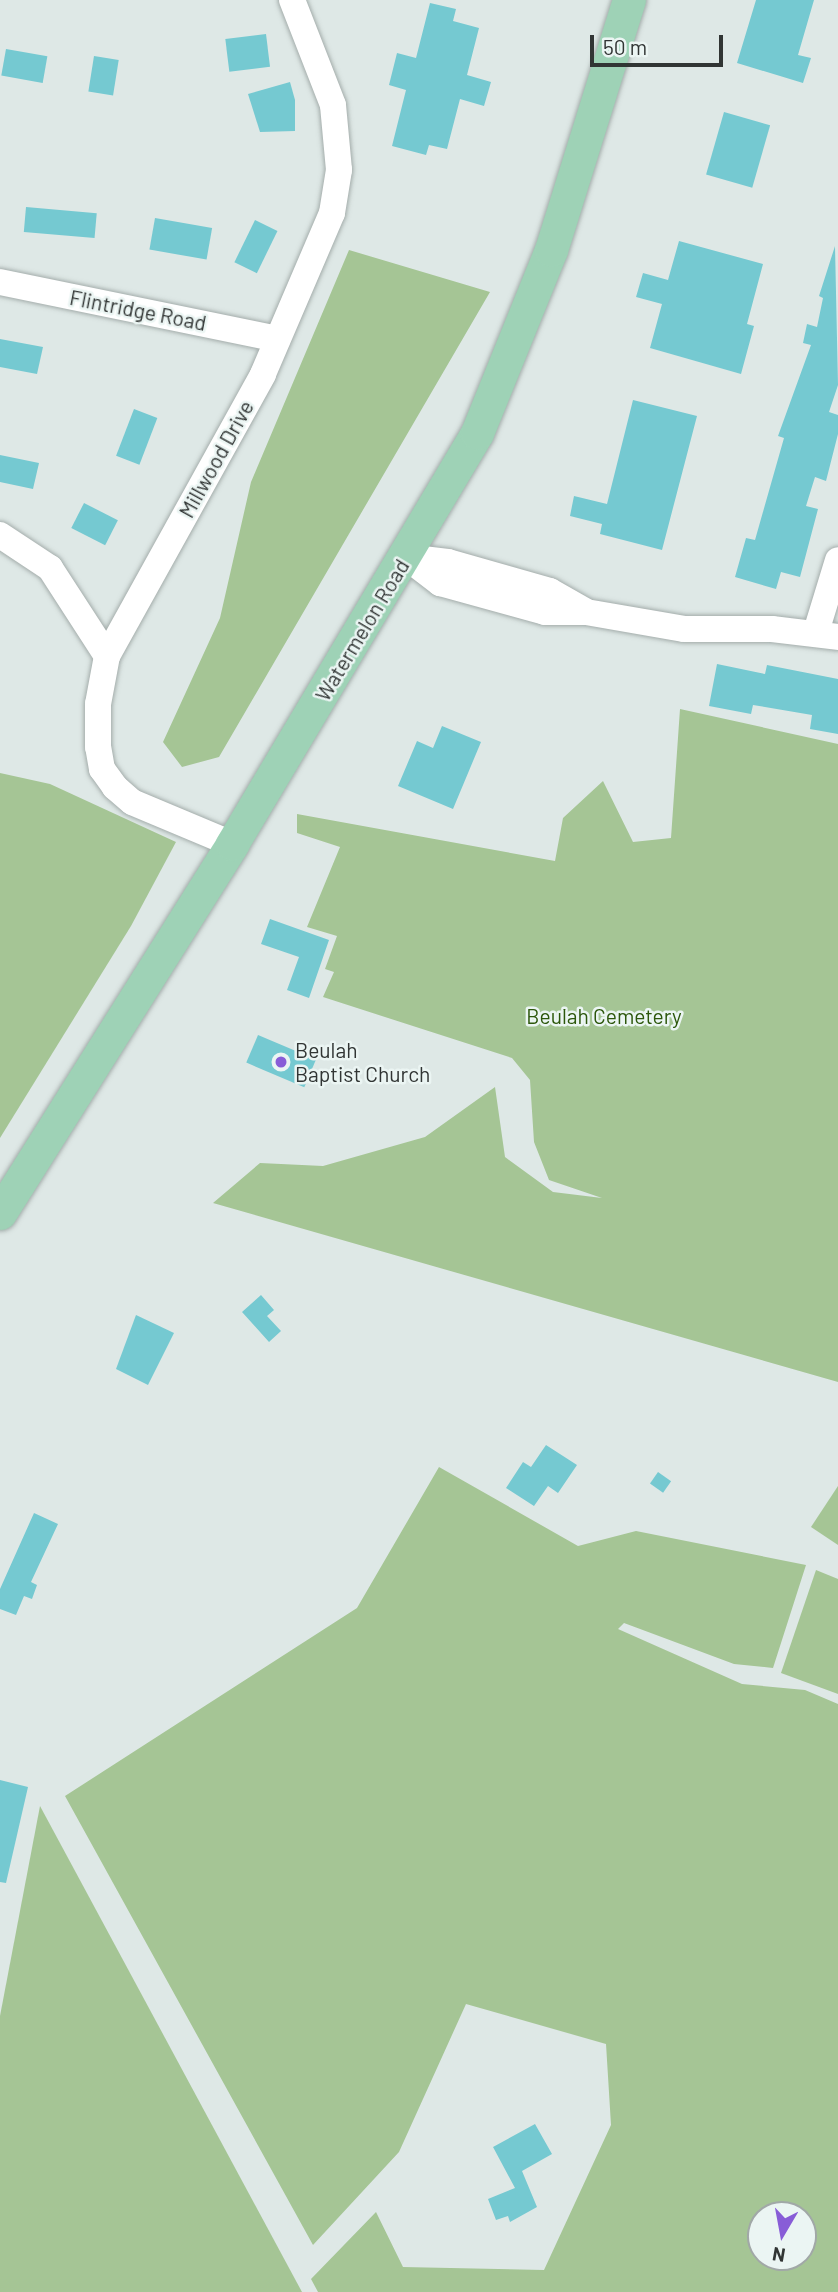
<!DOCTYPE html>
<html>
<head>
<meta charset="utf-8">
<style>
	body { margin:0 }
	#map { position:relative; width:838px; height:2292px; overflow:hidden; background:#dee8e6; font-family:Barlow,sans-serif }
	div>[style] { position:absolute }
	.green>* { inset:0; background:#a5c595 }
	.building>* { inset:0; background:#75c9d1; transform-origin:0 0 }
	.roads { filter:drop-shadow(0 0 2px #a4adab) drop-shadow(0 0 2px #a4adab) }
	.minor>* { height:26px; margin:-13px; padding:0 13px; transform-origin:13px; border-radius:13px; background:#fff }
	.major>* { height:33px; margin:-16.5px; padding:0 16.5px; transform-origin:16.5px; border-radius:16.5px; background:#9ed2b6 }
	.dots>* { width:19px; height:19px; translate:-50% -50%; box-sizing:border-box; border:4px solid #ebf5f3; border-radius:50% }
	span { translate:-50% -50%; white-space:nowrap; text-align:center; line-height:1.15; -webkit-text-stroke:5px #ebf5f3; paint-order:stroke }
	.street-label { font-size:21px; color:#313534 }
	.park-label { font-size:21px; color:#2c570b }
	.poi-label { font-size:21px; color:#313534 }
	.left { translate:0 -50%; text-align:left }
	.north { position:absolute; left:747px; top:2201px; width:70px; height:70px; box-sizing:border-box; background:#ebf5f3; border:2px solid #a1a8a7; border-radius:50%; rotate:190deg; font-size:19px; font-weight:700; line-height:28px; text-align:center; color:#313534 }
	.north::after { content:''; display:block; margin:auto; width:24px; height:32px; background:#885dd7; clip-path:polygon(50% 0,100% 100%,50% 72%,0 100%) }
	.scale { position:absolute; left:590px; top:35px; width:133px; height:32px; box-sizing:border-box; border:4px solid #313534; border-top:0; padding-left:9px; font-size:21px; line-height:24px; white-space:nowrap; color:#313534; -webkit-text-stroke:5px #ebf5f3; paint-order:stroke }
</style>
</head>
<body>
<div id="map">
	<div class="green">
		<i style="clip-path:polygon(349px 250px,490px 292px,219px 757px,182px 767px,163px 742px,220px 618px,251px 482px)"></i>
		<i style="clip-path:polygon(680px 709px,838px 744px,838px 1382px,213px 1203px,260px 1163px,323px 1166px,425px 1137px,495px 1087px,505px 1157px,553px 1192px,602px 1198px,549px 1180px,534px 1142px,530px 1080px,512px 1058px,323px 997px,334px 972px,325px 969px,337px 936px,307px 927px,340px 847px,297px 833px,297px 814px,555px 861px,563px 818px,603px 781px,633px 842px,671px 838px)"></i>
		<i style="clip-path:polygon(0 773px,50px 784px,176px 842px,131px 926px,0 1138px)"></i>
		<i style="clip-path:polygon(evenodd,439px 1467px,578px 1546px,636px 1531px,806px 1565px,773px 1668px,734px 1664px,624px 1623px,618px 1629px,742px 1684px,805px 1690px,838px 1704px,838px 2292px,318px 2292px,311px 2279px,376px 2212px,403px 2267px,544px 2270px,611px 2125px,606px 2044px,466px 2004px,399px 2152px,313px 2245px,65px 1796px,357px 1608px,439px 1467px,761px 2215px,803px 2215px,803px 2257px,761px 2257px,761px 2215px)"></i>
		<i style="clip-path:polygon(838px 1486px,838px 1545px,811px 1527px)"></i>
		<i style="clip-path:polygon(816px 1570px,838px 1579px,838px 1694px,781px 1673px)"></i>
		<i style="clip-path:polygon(40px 1806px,302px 2292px,0 2292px,0 2016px)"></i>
	</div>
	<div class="building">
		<i style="clip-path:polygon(756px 0,814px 0,798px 55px,811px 58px,803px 83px,737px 63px)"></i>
		<i style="clip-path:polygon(430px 3px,456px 9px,453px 21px,479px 28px,467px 75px,491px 82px,484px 106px,460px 99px,447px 149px,429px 145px,426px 155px,392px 146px,406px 90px,389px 85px,397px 53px,416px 58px)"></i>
		<i style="left:266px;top:34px;width:33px;height:41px;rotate:83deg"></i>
		<i style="left:6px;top:49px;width:42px;height:27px;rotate:10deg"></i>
		<i style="left:94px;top:56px;width:25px;height:36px;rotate:9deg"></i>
		<i style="clip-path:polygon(290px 82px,295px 100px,295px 131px,260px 132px,248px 94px)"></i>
		<i style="left:724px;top:112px;width:48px;height:65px;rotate:16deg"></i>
		<i style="left:26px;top:207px;width:71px;height:25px;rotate:5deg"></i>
		<i style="left:155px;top:218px;width:58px;height:32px;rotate:10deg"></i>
		<i style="left:255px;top:220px;width:25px;height:47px;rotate:26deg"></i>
		<i style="clip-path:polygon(679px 241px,763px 264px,747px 324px,754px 326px,741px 374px,650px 348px,662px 304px,636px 297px,643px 273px,668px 280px)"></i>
		<i style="clip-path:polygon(835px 246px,838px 385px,829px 412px,838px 415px,838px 434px,826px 481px,815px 477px,806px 506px,818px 509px,800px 577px,781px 572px,776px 589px,735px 577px,746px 538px,755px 540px,784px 438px,778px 436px,811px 345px,803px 343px,807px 324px,817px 327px,823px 298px,819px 296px)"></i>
		<i style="clip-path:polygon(0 339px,43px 347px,37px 374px,0 367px)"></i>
		<i style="clip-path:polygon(633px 400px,697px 416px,662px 550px,600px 534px,602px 524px,570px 516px,574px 496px,607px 504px)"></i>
		<i style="left:134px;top:409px;width:25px;height:50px;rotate:21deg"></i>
		<i style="clip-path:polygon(0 455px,39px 463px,33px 489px,0 482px)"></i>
		<i style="left:84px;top:503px;width:38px;height:28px;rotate:27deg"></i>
		<i style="clip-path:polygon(717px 664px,765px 674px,767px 665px,838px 679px,838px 734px,810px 729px,812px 715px,753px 705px,751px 714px,709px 706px)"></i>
		<i style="clip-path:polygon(442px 726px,481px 742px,453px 809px,398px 786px,417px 741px,433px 748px)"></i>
		<i style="clip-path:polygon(270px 919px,329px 940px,309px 998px,287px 990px,299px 957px,261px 944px)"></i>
		<i style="left:258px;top:1035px;width:63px;height:30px;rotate:23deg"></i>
		<i style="clip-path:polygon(261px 1295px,274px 1310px,267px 1316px,281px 1331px,269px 1342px,242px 1312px)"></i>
		<i style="clip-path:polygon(136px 1315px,174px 1333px,148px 1385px,116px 1369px)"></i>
		<i style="clip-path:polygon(546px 1445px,577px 1465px,558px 1493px,548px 1486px,534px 1506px,506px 1488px,523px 1462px,531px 1467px)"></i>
		<i style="left:658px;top:1472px;width:16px;height:14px;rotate:35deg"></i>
		<i style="clip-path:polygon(34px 1513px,58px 1524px,31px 1582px,37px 1585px,32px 1599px,24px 1596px,16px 1615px,0 1609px,0 1589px)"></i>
		<i style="clip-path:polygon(0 1780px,28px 1787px,6px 1883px,0 1882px)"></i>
		<i style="clip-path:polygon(535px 2124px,552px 2154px,522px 2171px,537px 2207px,510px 2222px,508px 2216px,496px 2220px,488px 2199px,515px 2188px,493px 2147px)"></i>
	</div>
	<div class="roads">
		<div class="minor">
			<i style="left:0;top:282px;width:283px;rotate:11.6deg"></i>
			<i style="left:0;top:535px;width:60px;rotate:33.4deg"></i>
			<i style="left:50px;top:568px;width:105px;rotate:57.1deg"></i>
			<i style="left:406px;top:557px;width:43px;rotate:37.4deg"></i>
			<i style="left:440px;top:583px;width:109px;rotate:15.4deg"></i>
			<i style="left:545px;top:612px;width:41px"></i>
			<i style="left:586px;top:612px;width:99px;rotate:9.8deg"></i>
			<i style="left:684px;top:629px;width:88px"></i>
			<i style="left:772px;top:629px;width:66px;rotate:6.9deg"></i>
			<i style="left:406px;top:557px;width:42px;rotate:6.8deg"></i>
			<i style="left:448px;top:562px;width:106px;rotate:15.9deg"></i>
			<i style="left:550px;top:591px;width:40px;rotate:29.7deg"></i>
			<i style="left:816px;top:632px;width:75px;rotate:-73deg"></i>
			<i style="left:232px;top:844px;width:108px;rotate:-157.2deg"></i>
			<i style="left:132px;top:802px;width:23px;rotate:-139deg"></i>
			<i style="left:115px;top:787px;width:22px;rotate:-126deg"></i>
			<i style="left:102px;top:769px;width:22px;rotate:-100deg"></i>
			<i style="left:98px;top:747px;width:43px;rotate:-90deg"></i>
			<i style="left:98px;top:704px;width:49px;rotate:-79.4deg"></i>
			<i style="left:107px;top:656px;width:322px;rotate:-61deg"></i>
			<i style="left:263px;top:374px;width:175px;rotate:-66.8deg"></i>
			<i style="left:332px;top:213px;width:44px;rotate:-80.8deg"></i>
			<i style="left:339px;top:170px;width:65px;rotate:-95.3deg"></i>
			<i style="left:333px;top:105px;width:113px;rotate:-111.3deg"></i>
		</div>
		<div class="major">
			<i style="left:0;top:1213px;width:436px;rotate:-57.8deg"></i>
			<i style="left:232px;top:844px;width:478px;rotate:-59.2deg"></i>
			<i style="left:477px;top:433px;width:197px;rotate:-68deg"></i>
			<i style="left:551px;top:250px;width:262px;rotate:-72.7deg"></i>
		</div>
	</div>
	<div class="dots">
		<i style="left:281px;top:1062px;background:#885dd7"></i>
	</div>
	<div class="street-label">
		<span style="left:138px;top:310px;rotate:11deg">Flintridge Road</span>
		<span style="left:216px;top:459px;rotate:-61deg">Millwood Drive</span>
		<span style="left:362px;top:630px;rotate:-59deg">Watermelon Road</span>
	</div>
	<div class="park-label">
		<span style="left:604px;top:1016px">Beulah Cemetery</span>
	</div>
	<div class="poi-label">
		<span class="left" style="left:295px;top:1062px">Beulah<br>Baptist Church</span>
	</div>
	<div class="north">N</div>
	<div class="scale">50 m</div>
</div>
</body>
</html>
